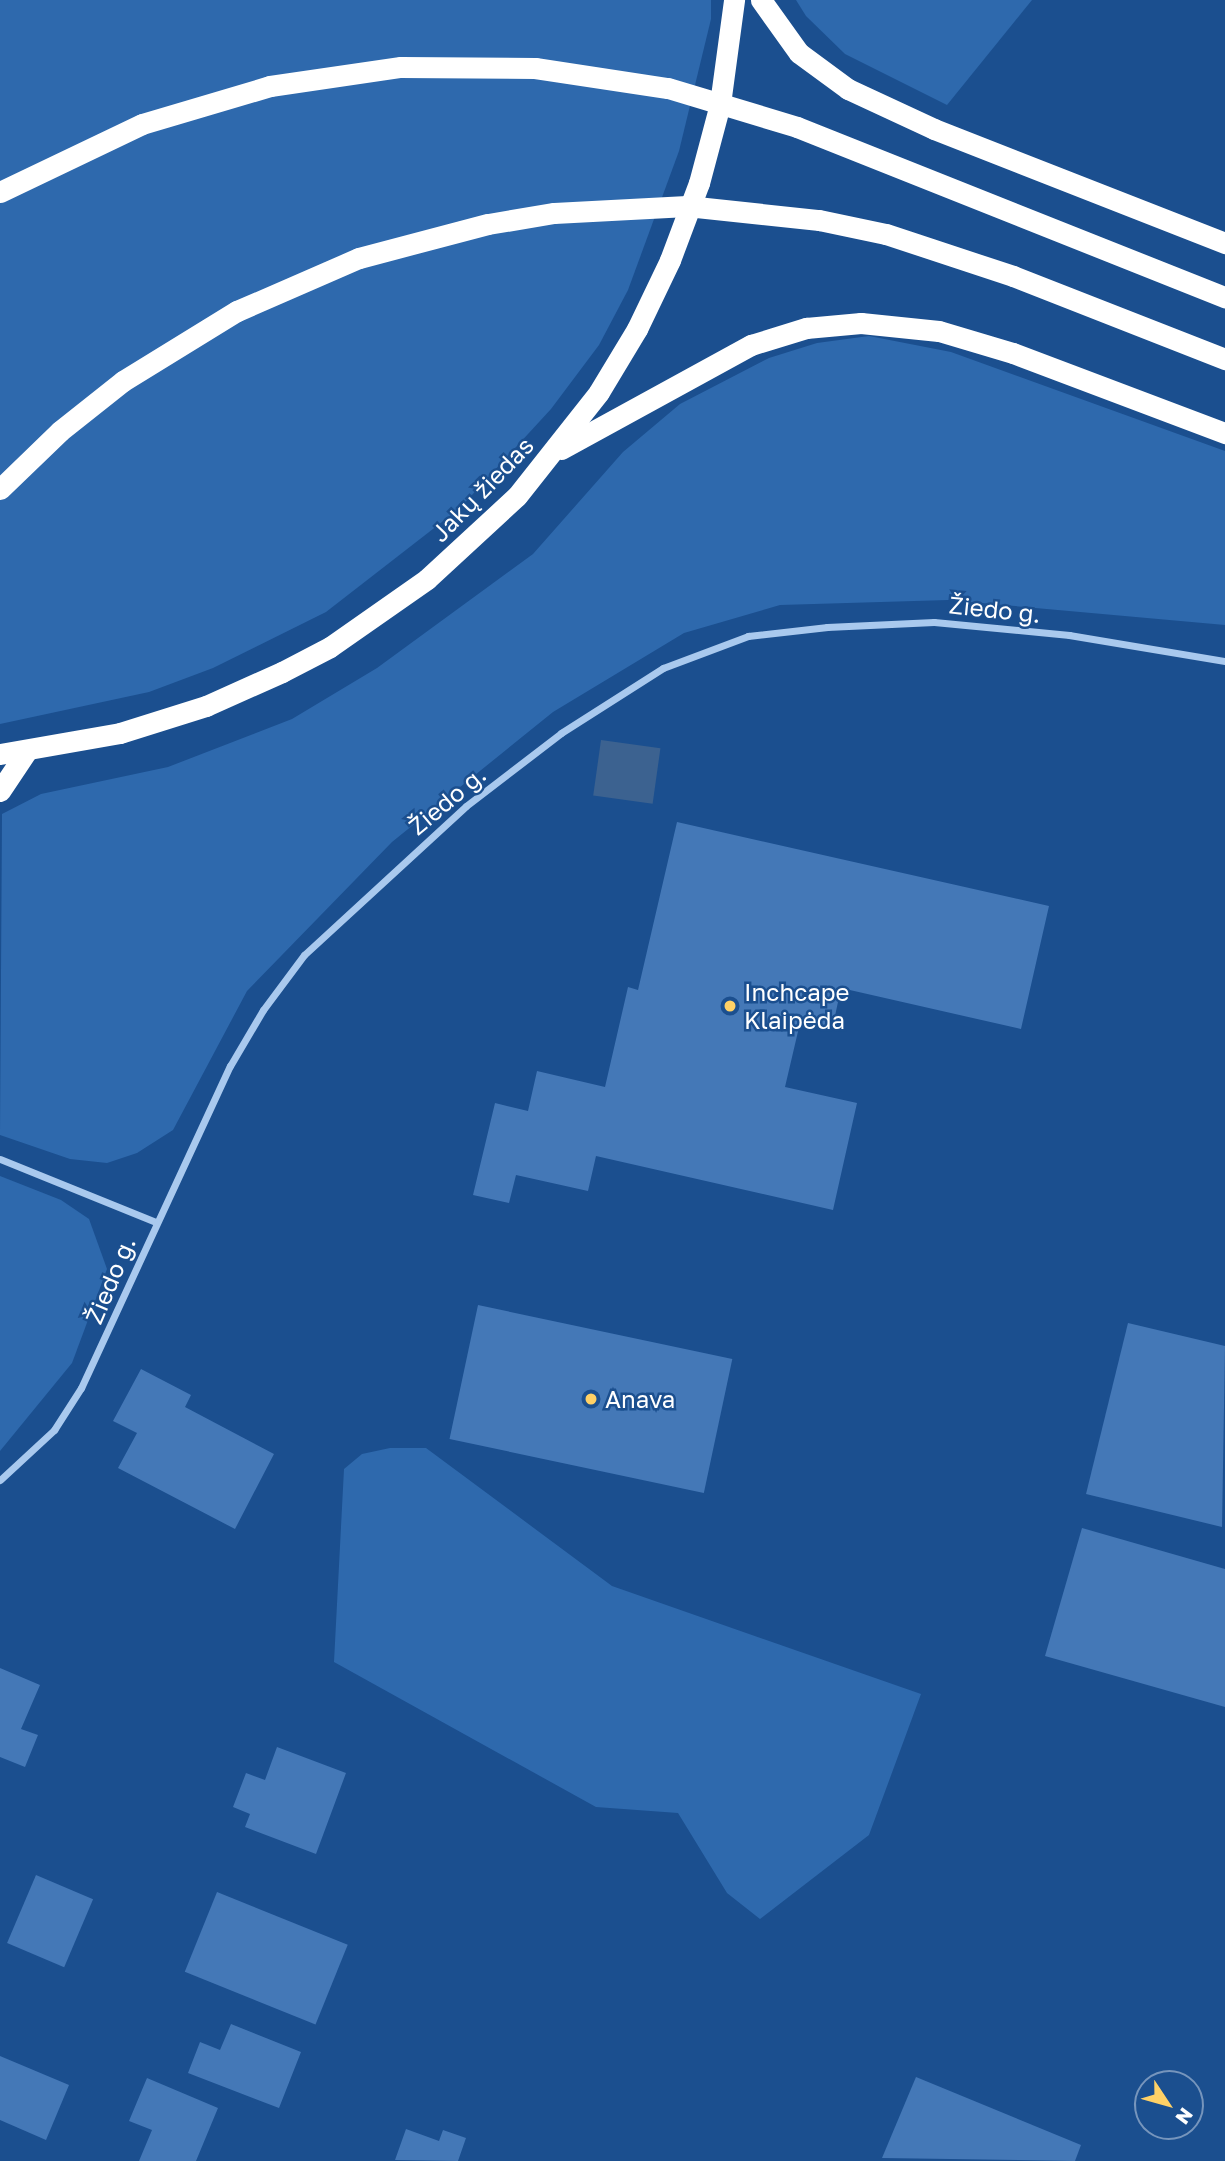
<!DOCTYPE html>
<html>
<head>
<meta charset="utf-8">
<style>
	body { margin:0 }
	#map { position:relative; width:1225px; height:2161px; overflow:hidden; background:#1b4f8f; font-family:"Golos Text",sans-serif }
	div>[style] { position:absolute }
	.green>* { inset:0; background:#2e69ad }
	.water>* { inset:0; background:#3c6290; transform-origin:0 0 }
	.building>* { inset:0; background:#4478b7; transform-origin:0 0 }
	.street>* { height:7px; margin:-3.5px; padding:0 3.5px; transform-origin:3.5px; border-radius:3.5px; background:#a9c9ee }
	.highway>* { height:21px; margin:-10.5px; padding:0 10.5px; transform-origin:10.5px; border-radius:10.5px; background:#fff }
	.highway-bridge>* { height:21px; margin:-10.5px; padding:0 10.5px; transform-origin:10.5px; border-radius:10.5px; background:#fff }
	.dots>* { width:19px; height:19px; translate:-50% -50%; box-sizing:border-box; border:4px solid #1b4f8f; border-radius:50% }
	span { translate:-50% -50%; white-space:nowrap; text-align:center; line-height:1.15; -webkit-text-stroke:5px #1b4f8f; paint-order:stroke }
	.street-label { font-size:24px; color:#fff }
	.poi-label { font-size:24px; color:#fff }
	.left { translate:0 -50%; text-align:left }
	.north { position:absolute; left:1134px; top:2070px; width:70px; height:70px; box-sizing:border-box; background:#1b4f8f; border:2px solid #7695bc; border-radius:50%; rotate:126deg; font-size:19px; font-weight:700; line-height:28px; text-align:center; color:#fff }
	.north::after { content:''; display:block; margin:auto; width:24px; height:32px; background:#ffd166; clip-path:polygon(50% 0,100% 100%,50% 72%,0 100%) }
</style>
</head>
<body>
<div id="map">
	<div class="green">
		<i style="clip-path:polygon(0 0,711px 0,711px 19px,679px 151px,628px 290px,599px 345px,551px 409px,460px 508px,326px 612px,213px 668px,149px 692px,0 724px)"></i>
		<i style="clip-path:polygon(796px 0,1032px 0,947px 105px,845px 54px,806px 16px)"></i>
		<i style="clip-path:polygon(869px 336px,951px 352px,1225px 451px,1225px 625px,948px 600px,780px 605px,684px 633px,553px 712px,392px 842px,247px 991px,173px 1130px,137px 1153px,107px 1163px,70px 1159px,0 1135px,2px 814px,41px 794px,168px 767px,292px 719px,377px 668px,533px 554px,623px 452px,680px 404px,769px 358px,817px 343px)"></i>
		<i style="clip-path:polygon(0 1176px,61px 1200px,89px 1219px,107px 1269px,72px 1363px,0 1451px)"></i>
		<i style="clip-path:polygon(390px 1448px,426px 1448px,612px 1586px,921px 1694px,869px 1835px,760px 1919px,727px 1893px,678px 1813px,596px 1807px,334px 1662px,344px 1469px,362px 1454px)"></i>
	</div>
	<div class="water">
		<i style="left:601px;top:740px;width:60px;height:56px;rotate:8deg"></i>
	</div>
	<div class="building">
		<i style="clip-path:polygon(677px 822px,1049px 906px,1021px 1029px,841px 988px,832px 1030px,800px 1023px,785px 1087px,857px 1103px,833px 1210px,596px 1156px,588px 1191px,516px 1175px,509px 1203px,473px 1195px,495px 1103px,528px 1111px,537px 1071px,605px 1087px,628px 987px,638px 990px)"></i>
		<i style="left:478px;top:1305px;width:260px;height:137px;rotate:12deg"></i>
		<i style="clip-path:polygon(1128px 1323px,1225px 1346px,1222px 1527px,1086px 1494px)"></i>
		<i style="clip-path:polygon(141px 1369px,191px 1395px,185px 1407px,274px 1454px,235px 1529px,118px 1468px,137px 1433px,113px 1421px)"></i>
		<i style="clip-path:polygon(1082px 1528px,1225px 1569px,1225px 1707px,1045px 1656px)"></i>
		<i style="clip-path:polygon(0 1668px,40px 1685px,21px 1729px,38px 1735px,25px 1767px,0 1757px)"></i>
		<i style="clip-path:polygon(277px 1747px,346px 1773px,316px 1854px,245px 1827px,250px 1814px,233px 1807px,246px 1773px,265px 1780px)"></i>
		<i style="left:36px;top:1875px;width:62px;height:74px;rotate:23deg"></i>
		<i style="left:217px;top:1892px;width:141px;height:86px;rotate:22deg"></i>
		<i style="clip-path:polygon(231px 2024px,301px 2052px,279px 2108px,188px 2073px,200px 2042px,220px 2050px)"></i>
		<i style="clip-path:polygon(0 2056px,69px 2085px,46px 2140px,0 2120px)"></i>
		<i style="clip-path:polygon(916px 2077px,1081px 2145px,1075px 2161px,882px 2158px)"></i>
		<i style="clip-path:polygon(147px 2078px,218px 2108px,196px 2161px,139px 2161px,152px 2130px,129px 2121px)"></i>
		<i style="clip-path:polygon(406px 2129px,439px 2141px,443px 2130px,466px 2138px,458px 2161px,395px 2160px)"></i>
	</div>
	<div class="street">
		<i style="left:0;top:1159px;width:168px;rotate:22deg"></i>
		<i style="left:0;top:1480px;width:74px;rotate:-42.8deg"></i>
		<i style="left:54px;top:1430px;width:50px;rotate:-57.3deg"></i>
		<i style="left:81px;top:1388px;width:355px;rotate:-65.2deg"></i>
		<i style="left:230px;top:1066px;width:65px;rotate:-59.5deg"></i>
		<i style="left:263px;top:1010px;width:69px;rotate:-53.3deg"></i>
		<i style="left:304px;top:955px;width:220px;rotate:-42.6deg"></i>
		<i style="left:466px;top:806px;width:120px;rotate:-37.5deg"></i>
		<i style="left:561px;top:733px;width:121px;rotate:-32.5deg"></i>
		<i style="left:663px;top:668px;width:91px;rotate:-20.6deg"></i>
		<i style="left:748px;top:636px;width:80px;rotate:-6.5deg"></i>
		<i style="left:827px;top:627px;width:107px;rotate:-2.7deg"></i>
		<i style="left:934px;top:622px;width:136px;rotate:5.5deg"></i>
		<i style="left:1069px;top:635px;width:158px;rotate:9.5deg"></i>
	</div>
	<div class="highway">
		<i style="left:761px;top:0;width:65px;rotate:54.4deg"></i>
		<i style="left:799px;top:53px;width:61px;rotate:36.3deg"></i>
		<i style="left:848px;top:89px;width:95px;rotate:24.9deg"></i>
		<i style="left:934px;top:129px;width:313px;rotate:21.4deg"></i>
		<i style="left:561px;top:449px;width:217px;rotate:-28.7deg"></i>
		<i style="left:751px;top:345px;width:58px;rotate:-17.2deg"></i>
		<i style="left:806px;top:328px;width:55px;rotate:-5.2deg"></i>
		<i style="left:861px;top:323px;width:78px;rotate:5.9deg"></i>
		<i style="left:939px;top:331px;width:77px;rotate:16.6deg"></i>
		<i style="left:1013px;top:353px;width:227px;rotate:20.7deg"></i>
		<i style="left:0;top:754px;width:122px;rotate:-9.9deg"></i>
		<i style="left:120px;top:733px;width:90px;rotate:-17.4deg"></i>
		<i style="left:206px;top:706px;width:83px;rotate:-24.1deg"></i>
		<i style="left:282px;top:672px;width:54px;rotate:-27.5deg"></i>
		<i style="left:330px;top:647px;width:118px;rotate:-35deg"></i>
		<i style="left:427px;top:579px;width:122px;rotate:-42.7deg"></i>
		<i style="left:517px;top:496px;width:132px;rotate:-51.7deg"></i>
		<i style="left:599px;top:392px;width:74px;rotate:-58.9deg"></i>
		<i style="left:637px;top:329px;width:76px;rotate:-64.4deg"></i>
		<i style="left:670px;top:260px;width:82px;rotate:-69.4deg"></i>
		<i style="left:699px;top:183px;width:82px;rotate:-75.1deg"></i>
		<i style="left:720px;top:104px;width:105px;rotate:-82.3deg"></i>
		<i style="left:0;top:791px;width:47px;rotate:-56.3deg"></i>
	</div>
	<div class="highway-bridge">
		<i style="left:0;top:192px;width:157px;rotate:-25.6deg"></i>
		<i style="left:142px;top:124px;width:134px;rotate:-16.5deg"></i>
		<i style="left:270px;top:86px;width:132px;rotate:-8.3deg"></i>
		<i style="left:401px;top:67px;width:134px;rotate:0.4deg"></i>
		<i style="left:535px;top:68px;width:134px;rotate:8.6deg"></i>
		<i style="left:668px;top:88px;width:135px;rotate:16.8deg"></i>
		<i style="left:797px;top:127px;width:461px;rotate:21.7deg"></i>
		<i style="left:0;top:489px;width:83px;rotate:-44deg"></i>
		<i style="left:60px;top:431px;width:80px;rotate:-38.4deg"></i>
		<i style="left:123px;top:381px;width:134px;rotate:-31.6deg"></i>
		<i style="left:237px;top:311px;width:133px;rotate:-23.5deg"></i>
		<i style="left:359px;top:258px;width:133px;rotate:-14.8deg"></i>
		<i style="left:488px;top:224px;width:67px;rotate:-9.5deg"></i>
		<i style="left:554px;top:213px;width:133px;rotate:-3deg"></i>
		<i style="left:687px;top:206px;width:133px;rotate:6.1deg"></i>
		<i style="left:819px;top:220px;width:68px;rotate:11.8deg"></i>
		<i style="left:886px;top:234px;width:134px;rotate:18.3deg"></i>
		<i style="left:1013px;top:276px;width:228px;rotate:21.4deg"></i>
	</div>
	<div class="dots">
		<i style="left:730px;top:1006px;background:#ffd166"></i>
		<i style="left:591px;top:1399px;background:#ffd166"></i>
	</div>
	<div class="street-label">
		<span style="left:482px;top:489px;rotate:-46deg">Jakų žiedas</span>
		<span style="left:995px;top:609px;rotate:6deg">Žiedo g.</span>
		<span style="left:447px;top:800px;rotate:-40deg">Žiedo g.</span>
		<span style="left:110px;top:1280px;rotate:-67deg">Žiedo g.</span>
	</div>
	<div class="poi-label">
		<span class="left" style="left:744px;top:1006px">Inchcape<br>Klaipėda</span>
		<span class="left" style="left:605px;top:1399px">Anava</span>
	</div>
	<div class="north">N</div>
</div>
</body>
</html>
